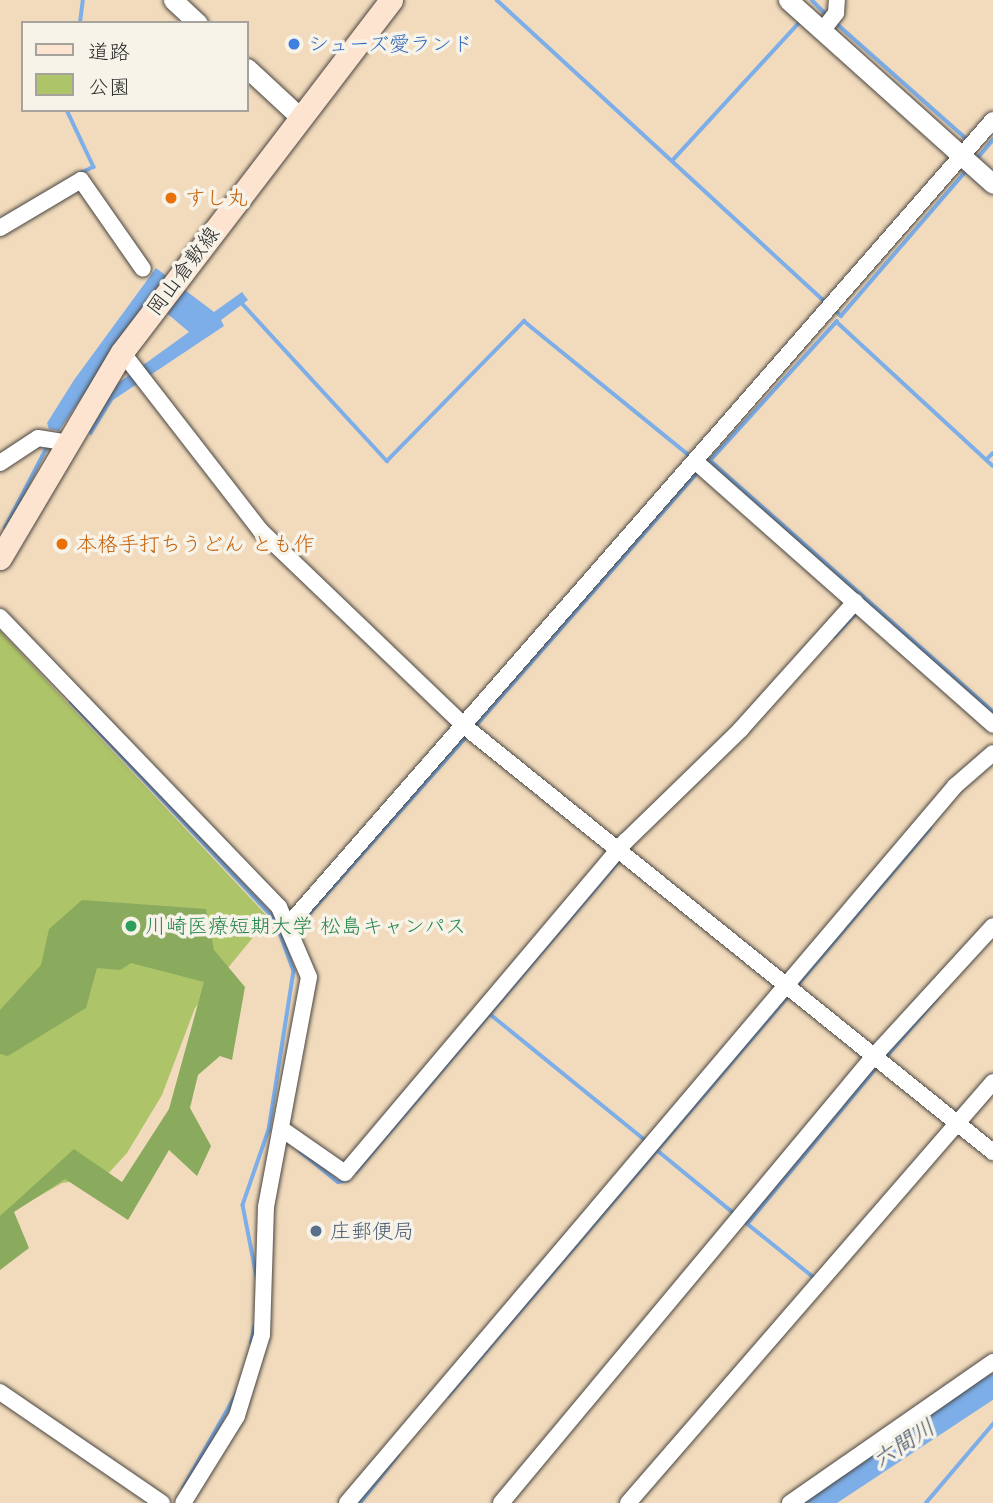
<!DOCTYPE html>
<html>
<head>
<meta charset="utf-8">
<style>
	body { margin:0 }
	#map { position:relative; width:993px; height:1503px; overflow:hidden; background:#f2dbbc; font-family:"Comic Neue","Klee One",sans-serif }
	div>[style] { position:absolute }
	.green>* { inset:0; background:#aec469 }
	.forest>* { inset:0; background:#8aaa5d }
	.water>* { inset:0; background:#7daee8 }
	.stream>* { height:3.5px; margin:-1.75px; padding:0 1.75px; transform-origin:1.75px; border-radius:1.75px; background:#7daee8 }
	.river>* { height:23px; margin:-11.5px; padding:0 11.5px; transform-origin:11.5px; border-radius:11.5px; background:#7daee8 }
	.roads { filter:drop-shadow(0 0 2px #494541) drop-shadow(0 0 2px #494541) }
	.minor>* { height:16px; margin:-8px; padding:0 8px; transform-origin:8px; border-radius:8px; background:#fff }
	.tertiary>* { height:19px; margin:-9.5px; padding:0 9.5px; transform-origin:9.5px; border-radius:9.5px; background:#fff }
	.secondary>* { height:23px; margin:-11.5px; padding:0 11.5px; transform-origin:11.5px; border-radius:11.5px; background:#fde4d0 }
	.dots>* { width:19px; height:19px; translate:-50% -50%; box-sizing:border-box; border:4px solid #f7f3e8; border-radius:50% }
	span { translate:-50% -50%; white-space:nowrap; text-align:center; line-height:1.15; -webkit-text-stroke:7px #f7f3e8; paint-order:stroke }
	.shop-label { font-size:21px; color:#366cbe }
	.left { translate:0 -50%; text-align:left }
	.food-label { font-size:21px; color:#c56008 }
	.street-label { font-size:21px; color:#2b2b2b }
	.leisure-label { font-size:21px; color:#27864d }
	.service-label { font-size:21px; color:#4e5e75 }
	.water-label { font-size:23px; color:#445264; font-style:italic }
	.legend { position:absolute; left:21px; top:21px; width:228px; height:91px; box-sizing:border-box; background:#f7f3e8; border:2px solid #a5a39c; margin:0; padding:9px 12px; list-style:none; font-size:21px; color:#2b2b2b }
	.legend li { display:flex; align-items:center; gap:14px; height:35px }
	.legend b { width:35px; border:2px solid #a5a39c }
</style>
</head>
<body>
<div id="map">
	<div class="green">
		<i style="clip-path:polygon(0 631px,269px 918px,195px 1008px,162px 1095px,127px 1153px,105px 1177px,62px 1183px,0 1219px)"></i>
	</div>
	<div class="forest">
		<i style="clip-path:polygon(82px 900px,206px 909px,214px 950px,245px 987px,232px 1060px,220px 1056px,198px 1075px,190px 1108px,211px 1146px,197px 1176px,169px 1150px,128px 1220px,65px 1179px,14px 1212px,29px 1248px,0 1270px,0 1216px,74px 1149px,122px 1182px,169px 1109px,204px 982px,131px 963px,120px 970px,97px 968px,86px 1008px,8px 1056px,0 1054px,0 1010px,41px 965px,49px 929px)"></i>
	</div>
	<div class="water">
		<i style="clip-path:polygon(156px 268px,214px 312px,242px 292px,248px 300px,221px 320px,224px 326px,113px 400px,91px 436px,87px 429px,107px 391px,189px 332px,149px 298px,59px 431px,49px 429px,47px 423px,74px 380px)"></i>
	</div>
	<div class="stream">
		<i style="left:497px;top:0;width:449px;rotate:42.6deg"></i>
		<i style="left:812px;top:0;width:23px;rotate:45deg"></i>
		<i style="left:834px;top:21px;width:178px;rotate:41.6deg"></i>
		<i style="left:80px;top:23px;width:23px;rotate:-83deg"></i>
		<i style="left:67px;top:110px;width:63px;rotate:64.7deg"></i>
		<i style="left:94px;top:167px;width:18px;rotate:153deg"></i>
		<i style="left:976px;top:160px;width:26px;rotate:-50deg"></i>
		<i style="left:672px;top:161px;width:189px;rotate:-47.4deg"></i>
		<i style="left:239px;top:300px;width:219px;rotate:47.4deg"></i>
		<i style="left:387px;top:461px;width:196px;rotate:-45.6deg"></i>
		<i style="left:524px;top:321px;width:213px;rotate:39.1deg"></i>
		<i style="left:834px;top:309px;width:10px;rotate:45deg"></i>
		<i style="left:841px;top:316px;width:191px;rotate:-49.2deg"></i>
		<i style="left:837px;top:322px;width:212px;rotate:42.7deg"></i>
		<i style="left:987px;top:459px;width:8px;rotate:-45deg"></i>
		<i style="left:711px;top:461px;width:377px;rotate:41.6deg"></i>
		<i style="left:707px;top:464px;width:193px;rotate:-47.7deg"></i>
		<i style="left:5px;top:528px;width:93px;rotate:-62.6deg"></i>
		<i style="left:834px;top:637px;width:34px;rotate:-47deg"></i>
		<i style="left:71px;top:702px;width:298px;rotate:46.8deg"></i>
		<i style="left:275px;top:919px;width:55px;rotate:69.9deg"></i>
		<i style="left:294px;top:971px;width:161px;rotate:98.9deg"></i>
		<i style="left:269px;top:1130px;width:79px;rotate:109.1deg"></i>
		<i style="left:243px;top:1205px;width:73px;rotate:79deg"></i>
		<i style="left:473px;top:729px;width:343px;rotate:-48.8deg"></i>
		<i style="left:302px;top:922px;width:250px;rotate:-48.4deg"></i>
		<i style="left:795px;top:988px;width:209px;rotate:-49.8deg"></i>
		<i style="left:490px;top:1014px;width:201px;rotate:39.1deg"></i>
		<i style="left:887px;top:1056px;width:78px;rotate:-49.2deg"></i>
		<i style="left:657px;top:1150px;width:101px;rotate:39.4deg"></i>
		<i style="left:300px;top:1151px;width:49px;rotate:39.2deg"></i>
		<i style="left:338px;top:1182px;width:10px;rotate:-11deg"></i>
		<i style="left:356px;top:1172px;width:409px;rotate:-49.8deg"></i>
		<i style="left:744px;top:1221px;width:94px;rotate:38.9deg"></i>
		<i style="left:748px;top:1223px;width:204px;rotate:-50.4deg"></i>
		<i style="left:251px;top:1343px;width:16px;rotate:-79deg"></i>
		<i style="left:448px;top:1396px;width:528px;rotate:-49.61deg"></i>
		<i style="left:183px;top:1488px;width:112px;rotate:-60.4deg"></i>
		<i style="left:360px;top:1503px;width:61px;rotate:-51.6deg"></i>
		<i style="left:926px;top:1503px;width:104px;rotate:-49.7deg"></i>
	</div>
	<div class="river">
		<i style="left:815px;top:1503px;width:214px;rotate:-33.5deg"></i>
	</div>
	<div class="roads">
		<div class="minor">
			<i style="left:822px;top:31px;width:23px;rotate:-52deg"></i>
			<i style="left:836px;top:13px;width:13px;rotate:-86deg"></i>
			<i style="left:0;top:228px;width:94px;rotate:-30.7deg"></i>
			<i style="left:81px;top:180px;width:108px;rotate:55.1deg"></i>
			<i style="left:122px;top:352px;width:227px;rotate:52.2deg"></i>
			<i style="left:261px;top:531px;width:280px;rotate:43.8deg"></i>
			<i style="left:463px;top:725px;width:681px;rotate:38.86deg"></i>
			<i style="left:695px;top:461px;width:398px;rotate:41.5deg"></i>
			<i style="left:0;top:463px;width:45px;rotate:-33.3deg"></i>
			<i style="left:38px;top:438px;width:25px;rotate:9deg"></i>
			<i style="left:0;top:617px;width:402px;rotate:46.1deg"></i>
			<i style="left:279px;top:907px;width:76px;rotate:66.8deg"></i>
			<i style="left:309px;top:977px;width:234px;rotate:100.6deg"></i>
			<i style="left:266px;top:1207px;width:128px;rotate:91.8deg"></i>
			<i style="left:262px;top:1335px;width:85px;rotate:107.2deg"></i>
			<i style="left:237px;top:1416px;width:102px;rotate:121.8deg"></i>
			<i style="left:290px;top:923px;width:1067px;rotate:-48.8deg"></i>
			<i style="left:283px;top:1130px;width:75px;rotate:34.7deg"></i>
			<i style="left:345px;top:1173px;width:434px;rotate:-49.8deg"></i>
			<i style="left:625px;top:842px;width:162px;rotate:-44.2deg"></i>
			<i style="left:741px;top:729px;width:171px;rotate:-48.1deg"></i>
			<i style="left:0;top:1392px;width:196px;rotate:34.4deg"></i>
			<i style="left:347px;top:1503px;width:940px;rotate:-49.7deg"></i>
			<i style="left:955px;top:786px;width:50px;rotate:-41deg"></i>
			<i style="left:501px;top:1503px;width:582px;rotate:-50.16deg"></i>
			<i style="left:874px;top:1056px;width:176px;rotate:-47.5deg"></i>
			<i style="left:628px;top:1503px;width:557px;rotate:-49.08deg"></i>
			<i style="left:790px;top:1503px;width:247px;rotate:-34.8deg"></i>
		</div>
		<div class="tertiary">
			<i style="left:173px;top:0;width:34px;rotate:43deg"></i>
			<i style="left:788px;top:0;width:275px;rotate:41.9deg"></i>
			<i style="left:247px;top:68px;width:72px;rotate:42.8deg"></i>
		</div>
		<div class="secondary">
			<i style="left:0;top:558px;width:239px;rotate:-59.4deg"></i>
			<i style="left:122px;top:352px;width:443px;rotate:-52.6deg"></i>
		</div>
	</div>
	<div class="dots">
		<i style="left:294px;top:44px;background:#3f7fe0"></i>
		<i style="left:171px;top:198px;background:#e8710a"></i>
		<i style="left:62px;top:544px;background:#e8710a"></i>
		<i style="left:131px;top:926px;background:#2e9e5b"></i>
		<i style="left:316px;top:1231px;background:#5c6f8a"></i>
	</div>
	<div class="shop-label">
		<span class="left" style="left:308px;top:44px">シューズ愛ランド</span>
	</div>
	<div class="food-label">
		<span class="left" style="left:185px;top:198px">すし丸</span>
		<span class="left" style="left:76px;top:544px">本格手打ちうどん とも作</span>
	</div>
	<div class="street-label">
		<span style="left:183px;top:271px;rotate:-53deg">岡山倉敷線</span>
	</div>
	<div class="leisure-label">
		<span class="left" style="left:145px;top:926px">川崎医療短期大学 松島キャンパス</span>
	</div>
	<div class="service-label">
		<span class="left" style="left:330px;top:1231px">庄郵便局</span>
	</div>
	<div class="water-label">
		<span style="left:904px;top:1444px;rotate:-33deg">六間川</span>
	</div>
	<ul class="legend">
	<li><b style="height:9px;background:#fde4d0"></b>道路</li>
	<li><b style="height:19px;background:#aec469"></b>公園</li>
	</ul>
</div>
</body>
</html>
